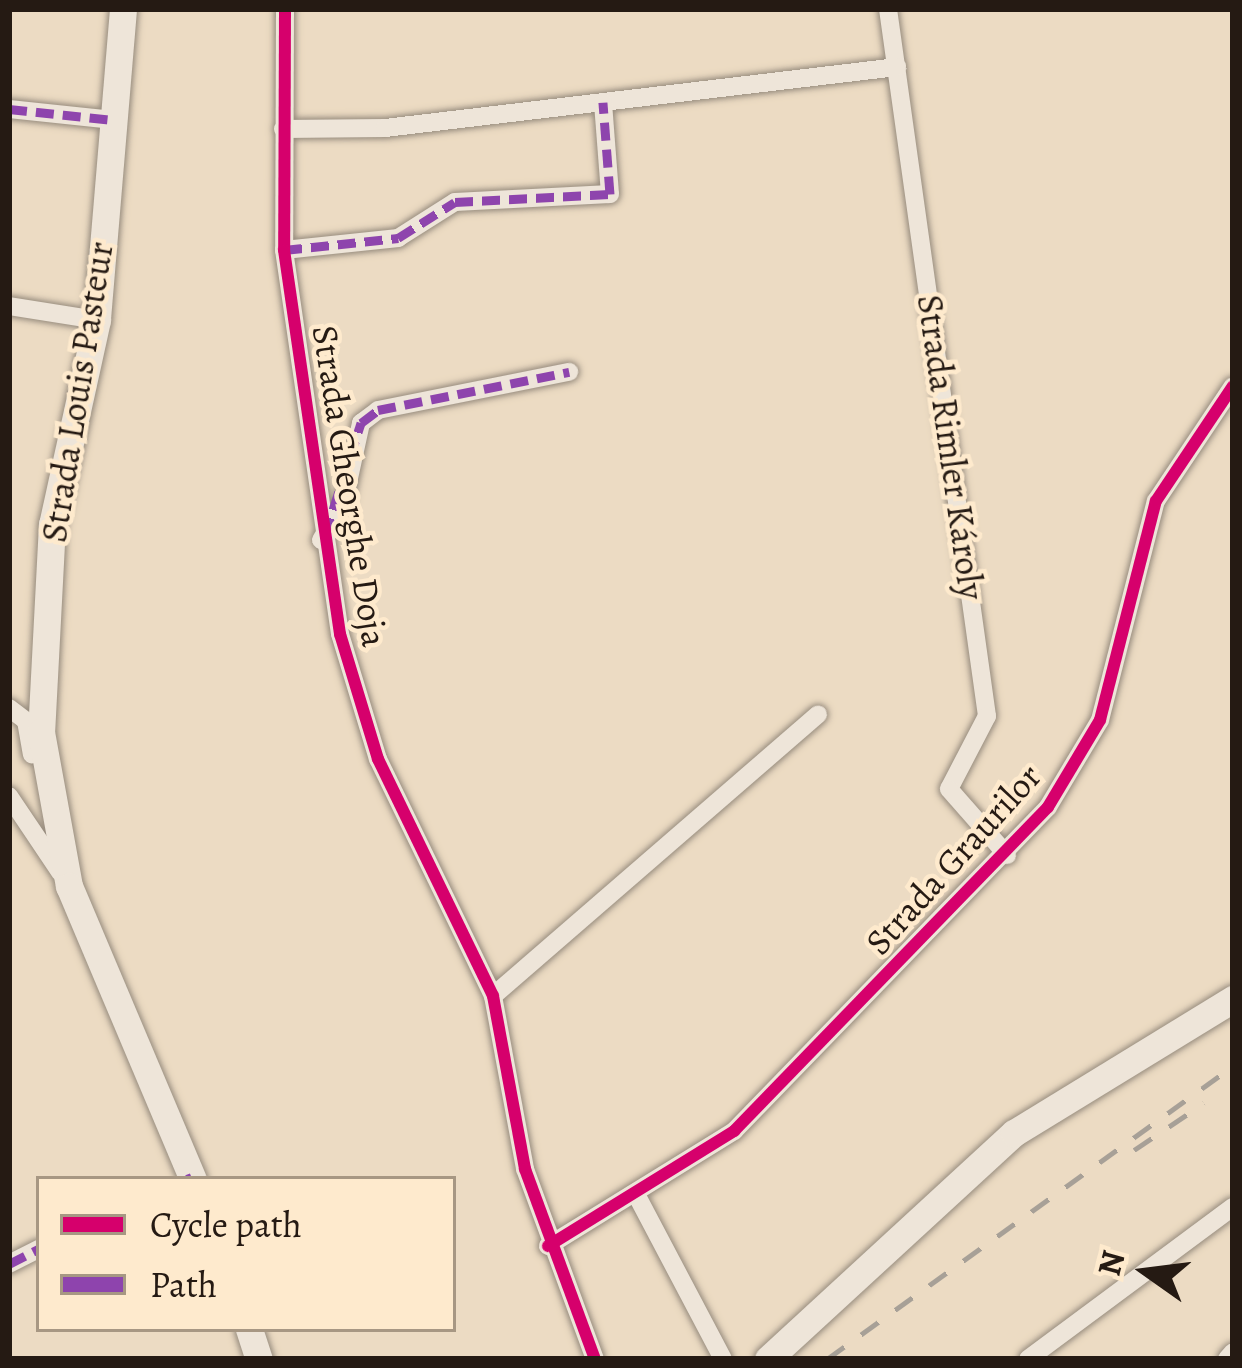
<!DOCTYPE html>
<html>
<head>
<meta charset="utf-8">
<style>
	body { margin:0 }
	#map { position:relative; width:1242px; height:1368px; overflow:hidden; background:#ecdbc3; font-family:Alegreya,serif }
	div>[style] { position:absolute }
	.roads { filter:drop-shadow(0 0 3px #978c7e) drop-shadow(0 0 3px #978c7e) }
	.street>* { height:18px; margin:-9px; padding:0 9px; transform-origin:9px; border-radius:9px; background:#eee5d9 }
	.secondary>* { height:27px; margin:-13.5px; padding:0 13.5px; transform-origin:13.5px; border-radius:13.5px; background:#eee5d9 }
	.rail>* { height:4.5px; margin-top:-2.25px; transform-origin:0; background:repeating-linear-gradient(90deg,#a7a097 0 21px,transparent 0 42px) }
	.quiet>* { height:9px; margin-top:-4.5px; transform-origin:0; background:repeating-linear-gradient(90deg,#8e44ad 0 18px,transparent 0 27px) }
	.cycleway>* { height:12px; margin:-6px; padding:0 6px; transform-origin:6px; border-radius:6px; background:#d6006c }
	span { translate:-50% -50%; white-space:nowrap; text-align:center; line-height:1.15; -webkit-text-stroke:9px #feeacd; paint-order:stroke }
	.street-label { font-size:36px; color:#251a13 }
	.frame { position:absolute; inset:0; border:12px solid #251a13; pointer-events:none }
	.legend { position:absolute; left:36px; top:1176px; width:420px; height:156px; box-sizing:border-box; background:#feeacd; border:3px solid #a79783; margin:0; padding:15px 21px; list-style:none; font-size:36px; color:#251a13 }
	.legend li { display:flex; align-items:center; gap:24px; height:60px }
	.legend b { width:60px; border:3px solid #a79783 }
	.north { position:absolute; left:1086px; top:1212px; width:120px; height:120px; -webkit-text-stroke:9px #feeacd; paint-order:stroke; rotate:284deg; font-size:33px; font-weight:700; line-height:48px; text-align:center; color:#251a13 }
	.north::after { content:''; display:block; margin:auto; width:42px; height:54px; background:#251a13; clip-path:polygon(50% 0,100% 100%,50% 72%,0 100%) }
</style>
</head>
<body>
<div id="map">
	<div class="roads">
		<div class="street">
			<i style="left:285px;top:9px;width:241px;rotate:90.2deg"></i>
			<i style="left:284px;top:250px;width:388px;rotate:81.7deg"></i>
			<i style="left:340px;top:634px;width:131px;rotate:73.1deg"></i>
			<i style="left:378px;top:759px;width:263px;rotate:64.1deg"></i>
			<i style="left:493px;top:996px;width:176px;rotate:79.5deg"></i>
			<i style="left:525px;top:1169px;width:202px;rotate:69.8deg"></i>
			<i style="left:888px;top:9px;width:714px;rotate:82.03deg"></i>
			<i style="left:987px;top:716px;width:82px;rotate:117.5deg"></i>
			<i style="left:949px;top:789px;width:88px;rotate:48.7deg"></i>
			<i style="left:9px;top:109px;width:105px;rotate:6deg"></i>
			<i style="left:283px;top:129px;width:102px;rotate:-0.6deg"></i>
			<i style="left:385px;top:128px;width:516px;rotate:-6.79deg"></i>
			<i style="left:284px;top:250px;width:115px;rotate:-6deg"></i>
			<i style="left:398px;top:238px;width:67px;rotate:-32.3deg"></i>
			<i style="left:455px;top:202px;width:155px;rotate:-3deg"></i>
			<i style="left:610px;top:194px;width:92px;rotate:-94.4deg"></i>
			<i style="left:9px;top:306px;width:89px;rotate:9deg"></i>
			<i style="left:321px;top:540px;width:45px;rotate:-59.5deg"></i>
			<i style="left:344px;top:501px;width:80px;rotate:-77.7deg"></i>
			<i style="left:361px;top:423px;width:21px;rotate:-37deg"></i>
			<i style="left:378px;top:410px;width:195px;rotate:-11.3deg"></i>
			<i style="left:9px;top:708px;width:21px;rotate:37deg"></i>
			<i style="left:26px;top:721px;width:34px;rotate:80deg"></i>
			<i style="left:9px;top:796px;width:92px;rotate:56.1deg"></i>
			<i style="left:493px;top:996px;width:430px;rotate:-40.9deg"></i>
			<i style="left:637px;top:1196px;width:184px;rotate:62.2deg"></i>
			<i style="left:548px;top:1246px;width:219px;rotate:-31.7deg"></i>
			<i style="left:734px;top:1131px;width:451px;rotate:-45.9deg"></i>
			<i style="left:1048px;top:807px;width:101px;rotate:-59.1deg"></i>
			<i style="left:1100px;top:720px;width:226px;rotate:-75.7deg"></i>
			<i style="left:1156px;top:501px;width:138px;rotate:-56.2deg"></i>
			<i style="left:9px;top:1264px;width:34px;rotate:-27deg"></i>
			<i style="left:1028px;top:1359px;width:255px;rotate:-36.6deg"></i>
			<i style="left:1227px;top:1359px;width:9px;rotate:-49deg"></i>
		</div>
		<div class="secondary">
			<i style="left:123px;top:9px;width:312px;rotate:94.8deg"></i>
			<i style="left:97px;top:320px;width:209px;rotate:102.4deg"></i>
			<i style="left:52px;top:524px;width:208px;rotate:93deg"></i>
			<i style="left:41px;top:732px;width:157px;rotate:79.7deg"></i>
			<i style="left:69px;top:886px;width:318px;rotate:67.1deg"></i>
			<i style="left:249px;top:1329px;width:32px;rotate:72deg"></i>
			<i style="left:768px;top:1359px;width:334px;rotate:-42.6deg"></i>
			<i style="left:1014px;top:1133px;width:257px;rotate:-31.5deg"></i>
		</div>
	</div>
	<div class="rail">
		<i style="left:1134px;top:1150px;width:84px;rotate:-33.9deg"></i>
		<i style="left:827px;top:1359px;width:501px;rotate:-35.82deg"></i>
	</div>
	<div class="quiet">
		<i style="left:9px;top:109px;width:105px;rotate:6deg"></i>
		<i style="left:284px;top:250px;width:115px;rotate:-6deg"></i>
		<i style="left:398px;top:238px;width:67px;rotate:-32.3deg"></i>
		<i style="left:455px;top:202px;width:155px;rotate:-3deg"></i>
		<i style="left:610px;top:194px;width:92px;rotate:-94.4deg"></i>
		<i style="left:325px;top:535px;width:118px;rotate:-72.2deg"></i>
		<i style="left:361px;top:423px;width:21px;rotate:-37deg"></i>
		<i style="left:378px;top:410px;width:195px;rotate:-11.3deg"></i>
		<i style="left:187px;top:1179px;width:5px;rotate:-22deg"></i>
		<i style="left:9px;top:1264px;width:34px;rotate:-27deg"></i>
	</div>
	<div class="cycleway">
		<i style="left:285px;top:9px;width:241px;rotate:90.2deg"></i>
		<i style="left:284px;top:250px;width:388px;rotate:81.7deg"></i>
		<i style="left:340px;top:634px;width:131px;rotate:73.1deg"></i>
		<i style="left:378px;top:759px;width:263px;rotate:64.1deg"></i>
		<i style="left:493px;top:996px;width:176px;rotate:79.5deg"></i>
		<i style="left:525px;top:1169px;width:202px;rotate:69.8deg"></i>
		<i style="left:548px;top:1246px;width:219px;rotate:-31.7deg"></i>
		<i style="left:734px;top:1131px;width:451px;rotate:-45.9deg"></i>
		<i style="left:1048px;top:807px;width:101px;rotate:-59.1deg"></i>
		<i style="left:1100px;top:720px;width:226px;rotate:-75.7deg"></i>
		<i style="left:1156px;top:501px;width:138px;rotate:-56.2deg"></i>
	</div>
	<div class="street-label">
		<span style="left:77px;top:392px;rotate:-81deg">Strada Louis Pasteur</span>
		<span style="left:951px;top:447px;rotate:82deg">Strada Rimler Károly</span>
		<span style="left:350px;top:486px;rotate:81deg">Strada Gheorghe Doja</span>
		<span style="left:953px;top:859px;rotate:-48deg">Strada Graurilor</span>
	</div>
	<div class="frame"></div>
	<ul class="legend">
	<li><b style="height:15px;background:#d6006c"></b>Cycle path</li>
	<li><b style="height:15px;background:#8e44ad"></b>Path</li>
	</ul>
	<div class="north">N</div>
</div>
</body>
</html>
